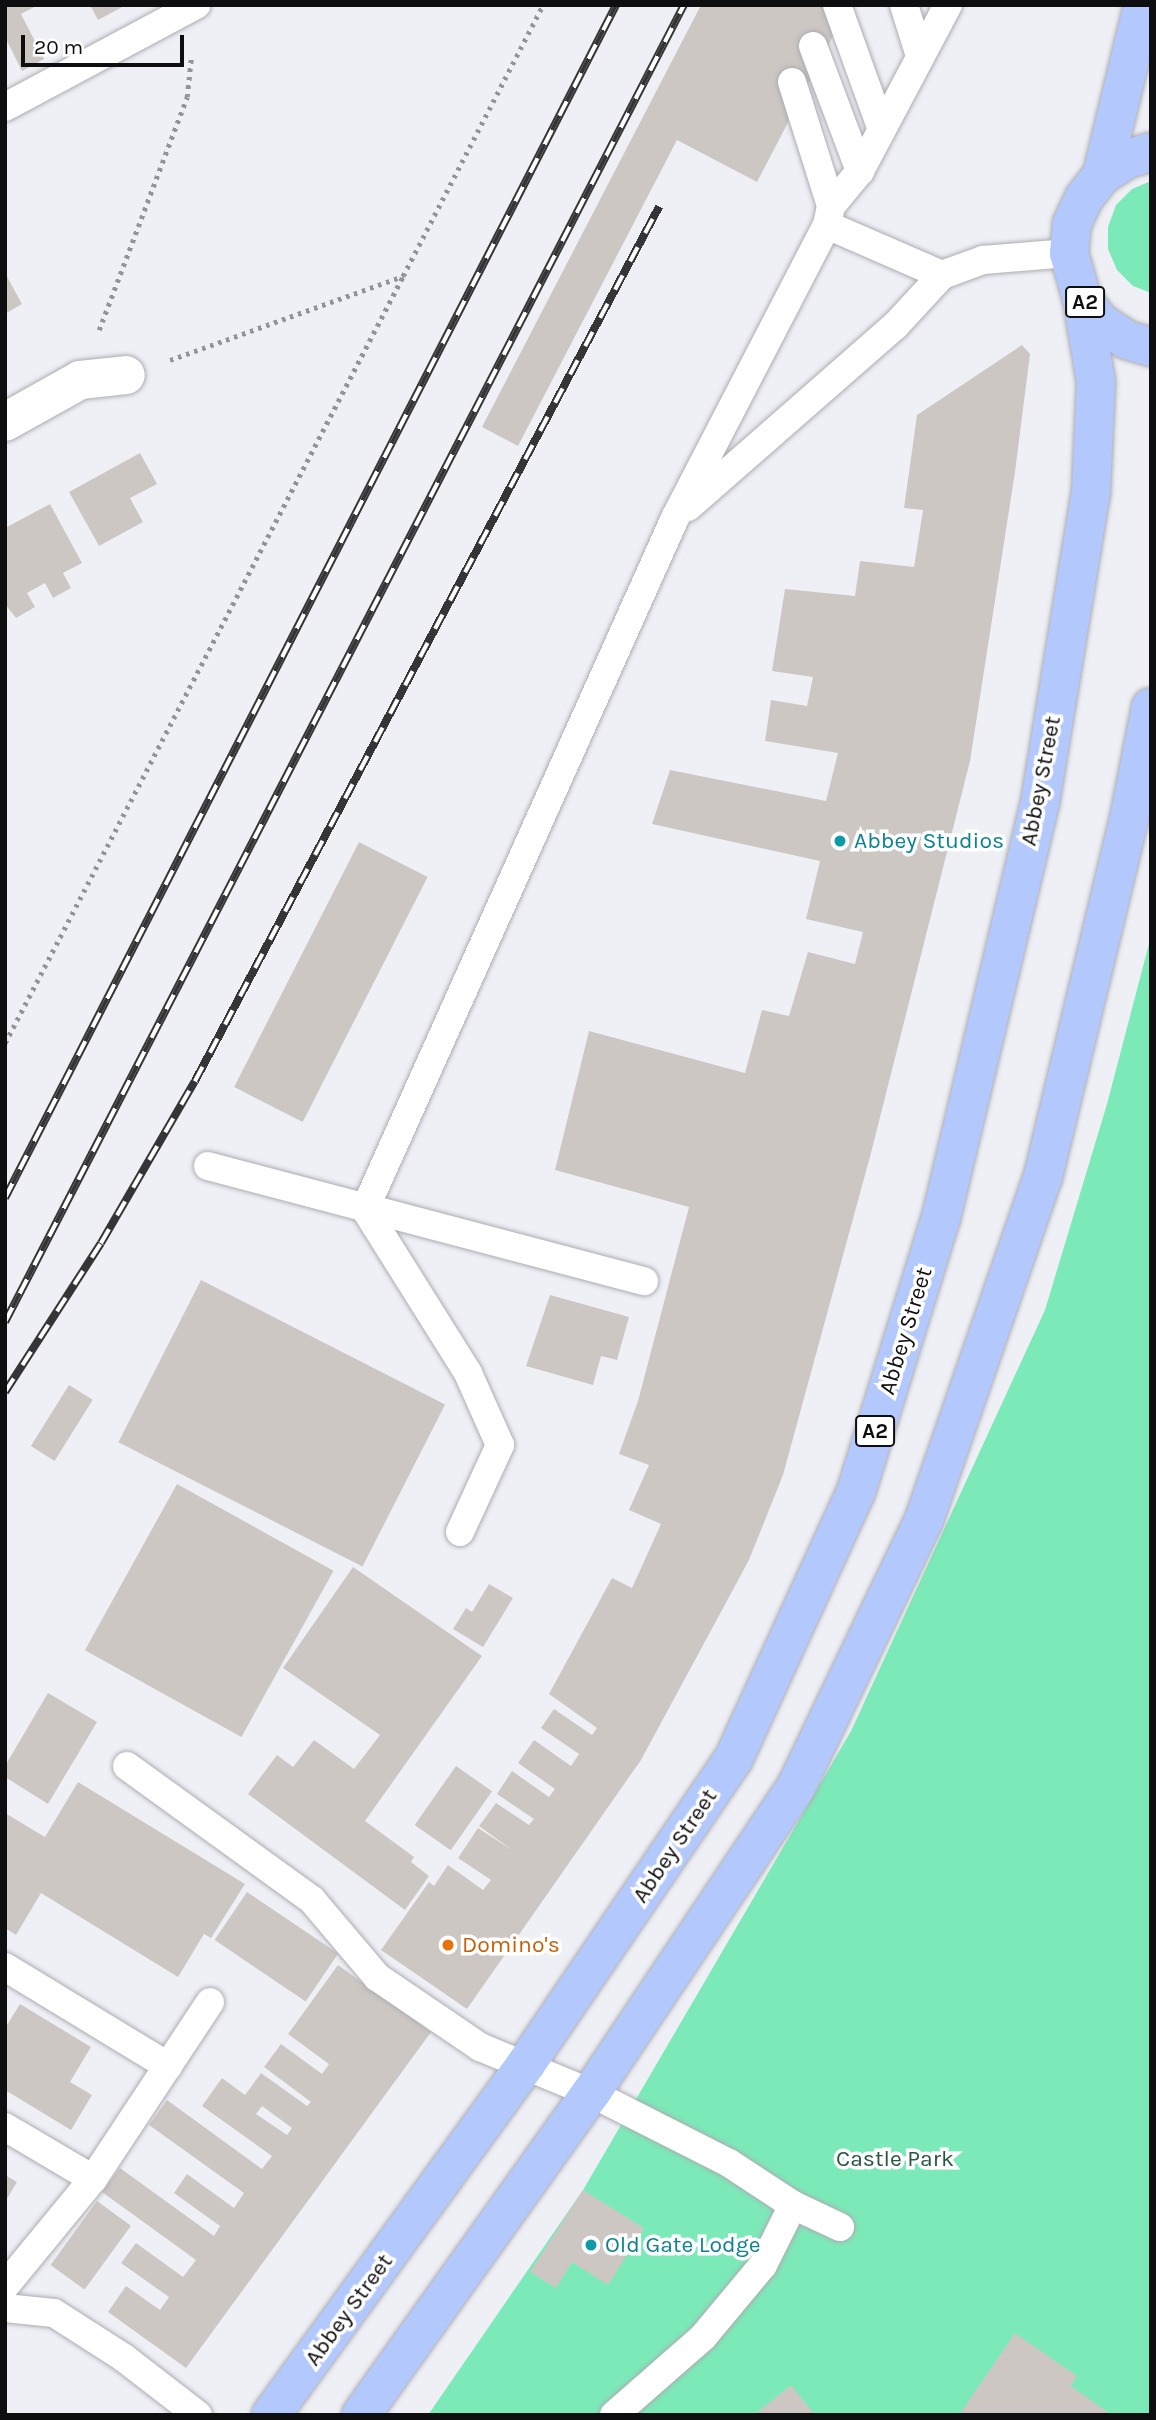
<!DOCTYPE html>
<html>
<head>
<meta charset="utf-8">
<style>
	body { margin:0 }
	#map { position:relative; width:1156px; height:2420px; overflow:hidden; background:#eff0f6; font-family:Karla,sans-serif }
	div>[style] { position:absolute }
	.green>* { inset:0; background:#7ceab8 }
	.building>* { inset:0; background:#cdc7c3; transform-origin:0 0 }
	.path>* { height:4.5px; margin-top:-2.25px; transform-origin:0; background:repeating-linear-gradient(90deg,#939498 0 3.5px,transparent 0 8.5px) }
	.roads { filter:drop-shadow(0 0 2px #acacb3) drop-shadow(0 0 2px #acacb3) }
	.lane>* { height:28px; margin:-14px; padding:0 14px; transform-origin:14px; border-radius:14px; background:#fff }
	.street>* { height:38px; margin:-19px; padding:0 19px; transform-origin:19px; border-radius:19px; background:#fff }
	.primary>* { height:38px; margin:-19px; padding:0 19px; transform-origin:19px; border-radius:19px; background:#b3c9fd }
	.rail>* { height:8px; margin-top:-4px; transform-origin:0; background:repeating-linear-gradient(90deg,#fff 0 16px,#353538 0 32px); box-sizing:border-box; border-block:2px solid #353538 }
	.dots>* { width:19px; height:19px; translate:-50% -50%; box-sizing:border-box; border:4px solid #fff; border-radius:50% }
	span { translate:-50% -50%; white-space:nowrap; text-align:center; line-height:1.15; -webkit-text-stroke:7px #fff; paint-order:stroke }
	.shield-label span { padding:2px 5px; background:#fff; border:2px solid; border-radius:5px; -webkit-text-stroke-width:0 }
	.shield-label { font-size:21px; color:#0e0e11; font-weight:700 }
	.street-label { font-size:23px; color:#0e0e11 }
	.culture-label { font-size:23px; color:#0d838f }
	.left { translate:0 -50%; text-align:left }
	.food-label { font-size:23px; color:#c56008 }
	.park-label { font-size:23px; color:#285641 }
	.frame { position:absolute; inset:0; border:7px solid #0e0e11; pointer-events:none }
	.scale { position:absolute; left:21px; top:35px; width:163px; height:32px; box-sizing:border-box; border:4px solid #0e0e11; border-top:0; padding-left:9px; font-size:21px; line-height:24px; white-space:nowrap; color:#0e0e11; -webkit-text-stroke:5px #fff; paint-order:stroke }
</style>
</head>
<body>
<div id="map">
	<div class="green">
		<i style="clip-path:polygon(1151px 181px,1151px 293px,1133px 286px,1117px 270px,1108px 249px,1108px 227px,1116px 205px,1132px 189px)"></i>
		<i style="clip-path:polygon(1151px 936px,1151px 2415px,428px 2415px,583px 2190px,851px 1731px,1045px 1310px,1107px 1104px)"></i>
	</div>
	<div class="building">
		<i style="clip-path:polygon(5px 5px,38px 5px,21px 14px,44px 59px,22px 71px,5px 37px)"></i>
		<i style="clip-path:polygon(90px 5px,126px 5px,98px 20px)"></i>
		<i style="clip-path:polygon(701px 5px,849px 5px,757px 182px,677px 140px,518px 446px,482px 427px)"></i>
		<i style="clip-path:polygon(5px 273px,22px 304px,5px 314px)"></i>
		<i style="clip-path:polygon(1022px 345px,1030px 354px,1015px 472px,970px 761px,871px 1153px,783px 1475px,749px 1560px,641px 1760px,467px 2009px,381px 1950px,429px 1882px,434px 1886px,448px 1865px,483px 1890px,491px 1880px,458px 1858px,478px 1828px,512px 1850px,479px 1826px,496px 1803px,529px 1825px,534px 1819px,497px 1794px,512px 1771px,549px 1797px,555px 1789px,518px 1763px,534px 1740px,571px 1766px,579px 1754px,541px 1728px,554px 1709px,592px 1735px,597px 1728px,549px 1694px,612px 1578px,632px 1588px,661px 1524px,629px 1510px,649px 1465px,619px 1454px,638px 1401px,689px 1207px,555px 1170px,589px 1031px,745px 1073px,762px 1010px,789px 1016px,808px 952px,855px 964px,863px 932px,806px 919px,820px 861px,652px 824px,670px 770px,826px 801px,838px 753px,765px 741px,771px 700px,807px 706px,813px 677px,772px 671px,785px 589px,855px 596px,860px 561px,914px 567px,923px 510px,904px 508px,917px 415px)"></i>
		<i style="clip-path:polygon(140px 453px,157px 484px,130px 498px,143px 522px,99px 546px,69px 492px)"></i>
		<i style="clip-path:polygon(50px 504px,82px 563px,63px 573px,71px 588px,53px 598px,45px 583px,27px 593px,35px 607px,16px 618px,5px 604px,5px 528px)"></i>
		<i style="left:359px;top:842px;width:77px;height:275px;rotate:27deg"></i>
		<i style="left:201px;top:1280px;width:274px;height:182px;rotate:27deg"></i>
		<i style="clip-path:polygon(550px 1295px,629px 1317px,617px 1360px,601px 1356px,593px 1385px,526px 1366px)"></i>
		<i style="left:69px;top:1385px;width:28px;height:72px;rotate:32deg"></i>
		<i style="left:177px;top:1484px;width:179px;height:190px;rotate:29deg"></i>
		<i style="clip-path:polygon(353px 1567px,482px 1656px,365px 1821px,414px 1857px,411px 1862px,429px 1876px,405px 1910px,248px 1794px,277px 1755px,293px 1767px,314px 1740px,354px 1769px,380px 1735px,283px 1668px)"></i>
		<i style="clip-path:polygon(489px 1584px,513px 1598px,483px 1647px,453px 1629px,466px 1608px,472px 1612px)"></i>
		<i style="clip-path:polygon(48px 1693px,97px 1722px,48px 1804px,5px 1777px,5px 1766px)"></i>
		<i style="left:456px;top:1766px;width:44px;height:72px;rotate:35deg"></i>
		<i style="clip-path:polygon(78px 1782px,245px 1884px,211px 1938px,204px 1934px,178px 1977px,41px 1893px,16px 1935px,5px 1928px,5px 1813px,45px 1837px)"></i>
		<i style="left:247px;top:1892px;width:110px;height:58px;rotate:34deg"></i>
		<i style="clip-path:polygon(evenodd,338px 1965px,431px 2032px,186px 2368px,108px 2312px,126px 2286px,160px 2310px,169px 2297px,121px 2263px,136px 2243px,183px 2277px,196px 2260px,102px 2192px,120px 2168px,214px 2236px,220px 2226px,174px 2193px,187px 2174px,234px 2208px,244px 2193px,149px 2125px,167px 2100px,262px 2169px,272px 2156px,202px 2106px,222px 2078px,245px 2095px,261px 2073px,307px 2106px,311px 2102px,264px 2067px,281px 2044px,322px 2074px,329px 2064px,288px 2034px,338px 1965px,262px 2106px,292px 2128px,287px 2135px,256px 2114px,262px 2106px)"></i>
		<i style="clip-path:polygon(20px 2004px,91px 2047px,70px 2082px,92px 2095px,71px 2130px,5px 2090px,5px 2028px)"></i>
		<i style="clip-path:polygon(5px 2175px,17px 2182px,5px 2202px)"></i>
		<i style="clip-path:polygon(583px 2190px,644px 2228px,608px 2285px,572px 2262px,556px 2288px,530px 2272px)"></i>
		<i style="left:97px;top:2201px;width:42px;height:79px;rotate:36deg"></i>
		<i style="clip-path:polygon(1015px 2333px,1077px 2376px,1071px 2386px,1112px 2415px,959px 2415px)"></i>
		<i style="clip-path:polygon(791px 2385px,815px 2415px,754px 2415px)"></i>
	</div>
	<div class="path">
		<i style="left:99px;top:330px;width:249px;rotate:-69.3deg"></i>
		<i style="left:187px;top:97px;width:39px;rotate:-84deg"></i>
		<i style="left:170px;top:360px;width:248px;rotate:-19.8deg"></i>
		<i style="left:403px;top:276px;width:305px;rotate:-62.7deg"></i>
		<i style="left:5px;top:1043px;width:864px;rotate:-62.57deg"></i>
	</div>
	<div class="roads">
		<div class="lane">
			<i style="left:837px;top:5px;width:130px;rotate:70.2deg"></i>
			<i style="left:904px;top:5px;width:53px;rotate:72.6deg"></i>
			<i style="left:813px;top:46px;width:134px;rotate:69.4deg"></i>
			<i style="left:792px;top:82px;width:130px;rotate:72.5deg"></i>
			<i style="left:5px;top:107px;width:217px;rotate:-28.1deg"></i>
			<i style="left:827px;top:225px;width:125px;rotate:23.5deg"></i>
			<i style="left:688px;top:507px;width:275px;rotate:-41.2deg"></i>
			<i style="left:895px;top:326px;width:69px;rotate:-47.3deg"></i>
			<i style="left:942px;top:275px;width:44px;rotate:-20.1deg"></i>
			<i style="left:983px;top:260px;width:86px;rotate:-4.7deg"></i>
			<i style="left:208px;top:1166px;width:451px;rotate:14.8deg"></i>
			<i style="left:460px;top:1532px;width:96px;rotate:-65.3deg"></i>
			<i style="left:500px;top:1445px;width:79px;rotate:-114deg"></i>
			<i style="left:468px;top:1373px;width:194px;rotate:-122.1deg"></i>
			<i style="left:365px;top:1209px;width:757px;rotate:-65.84deg"></i>
			<i style="left:675px;top:518px;width:330px;rotate:-62.6deg"></i>
			<i style="left:827px;top:225px;width:19px;rotate:-78deg"></i>
			<i style="left:831px;top:206px;width:45px;rotate:-50.4deg"></i>
			<i style="left:860px;top:171px;width:188px;rotate:-62.1deg"></i>
			<i style="left:127px;top:1766px;width:228px;rotate:35.9deg"></i>
			<i style="left:312px;top:1900px;width:101px;rotate:49.8deg"></i>
			<i style="left:377px;top:1977px;width:125px;rotate:34.2deg"></i>
			<i style="left:480px;top:2047px;width:120px;rotate:22.5deg"></i>
			<i style="left:591px;top:2093px;width:155px;rotate:26.9deg"></i>
			<i style="left:729px;top:2163px;width:77px;rotate:33.3deg"></i>
			<i style="left:793px;top:2205px;width:52px;rotate:25.1deg"></i>
			<i style="left:5px;top:1967px;width:191px;rotate:31.3deg"></i>
			<i style="left:5px;top:2127px;width:102px;rotate:30.6deg"></i>
			<i style="left:5px;top:2286px;width:139px;rotate:-50.6deg"></i>
			<i style="left:93px;top:2179px;width:212px;rotate:-56.5deg"></i>
			<i style="left:5px;top:2308px;width:49px;rotate:5.8deg"></i>
			<i style="left:54px;top:2313px;width:83px;rotate:32.7deg"></i>
			<i style="left:124px;top:2358px;width:93px;rotate:37.6deg"></i>
			<i style="left:614px;top:2415px;width:118px;rotate:-41.2deg"></i>
			<i style="left:703px;top:2337px;width:94px;rotate:-50.2deg"></i>
			<i style="left:763px;top:2265px;width:67px;rotate:-63.4deg"></i>
		</div>
		<div class="street">
			<i style="left:5px;top:422px;width:86px;rotate:-29.2deg"></i>
			<i style="left:80px;top:380px;width:46px;rotate:-6.2deg"></i>
		</div>
		<div class="primary">
			<i style="left:1151px;top:152px;width:25px;rotate:164deg"></i>
			<i style="left:1127px;top:159px;width:30px;rotate:147deg"></i>
			<i style="left:1102px;top:175px;width:29px;rotate:128deg"></i>
			<i style="left:1084px;top:198px;width:29px;rotate:115deg"></i>
			<i style="left:1072px;top:224px;width:29px;rotate:96deg"></i>
			<i style="left:1069px;top:253px;width:48px;rotate:74.2deg"></i>
			<i style="left:1082px;top:299px;width:31px;rotate:52deg"></i>
			<i style="left:1101px;top:323px;width:31px;rotate:33deg"></i>
			<i style="left:1127px;top:340px;width:25px;rotate:16deg"></i>
			<i style="left:1102px;top:175px;width:175px;rotate:-76.4deg"></i>
			<i style="left:271px;top:2415px;width:434px;rotate:-54deg"></i>
			<i style="left:526px;top:2064px;width:370px;rotate:-55.8deg"></i>
			<i style="left:734px;top:1758px;width:293px;rotate:-65.4deg"></i>
			<i style="left:856px;top:1492px;width:287px;rotate:-72.8deg"></i>
			<i style="left:941px;top:1218px;width:427px;rotate:-76.6deg"></i>
			<i style="left:1040px;top:803px;width:314px;rotate:-80.7deg"></i>
			<i style="left:1091px;top:493px;width:111px;rotate:-87.4deg"></i>
			<i style="left:1096px;top:382px;width:84px;rotate:-99.6deg"></i>
			<i style="left:361px;top:2415px;width:396px;rotate:-54.5deg"></i>
			<i style="left:591px;top:2093px;width:368px;rotate:-56.2deg"></i>
			<i style="left:796px;top:1787px;width:296px;rotate:-64.4deg"></i>
			<i style="left:924px;top:1520px;width:363px;rotate:-70.9deg"></i>
			<i style="left:1043px;top:1177px;width:363px;rotate:-76.5deg"></i>
			<i style="left:1128px;top:824px;width:119px;rotate:-78.9deg"></i>
		</div>
	</div>
	<div class="rail">
		<i style="left:5px;top:1198px;width:1340px;rotate:-62.88deg"></i>
		<i style="left:5px;top:1322px;width:1482px;rotate:-62.73deg"></i>
		<i style="left:5px;top:1392px;width:177px;rotate:-57.2deg"></i>
		<i style="left:101px;top:1243px;width:187px;rotate:-59.9deg"></i>
		<i style="left:195px;top:1081px;width:990px;rotate:-62.04deg"></i>
	</div>
	<div class="dots">
		<i style="left:840px;top:841px;background:#0f9aa8"></i>
		<i style="left:448px;top:1945px;background:#e8710a"></i>
		<i style="left:591px;top:2245px;background:#0f9aa8"></i>
	</div>
	<div class="shield-label">
		<span style="left:1085px;top:302px">A2</span>
		<span style="left:875px;top:1431px">A2</span>
	</div>
	<div class="street-label">
		<span style="left:1041px;top:781px;rotate:-79deg">Abbey Street</span>
		<span style="left:906px;top:1331px;rotate:-73deg">Abbey Street</span>
		<span style="left:675px;top:1846px;rotate:-56deg">Abbey Street</span>
		<span style="left:349px;top:2310px;rotate:-54deg">Abbey Street</span>
	</div>
	<div class="culture-label">
		<span class="left" style="left:854px;top:841px">Abbey Studios</span>
		<span class="left" style="left:605px;top:2245px">Old Gate Lodge</span>
	</div>
	<div class="food-label">
		<span class="left" style="left:462px;top:1945px">Domino's</span>
	</div>
	<div class="park-label">
		<span style="left:895px;top:2159px">Castle Park</span>
	</div>
	<div class="frame"></div>
	<div class="scale">20 m</div>
</div>
</body>
</html>
